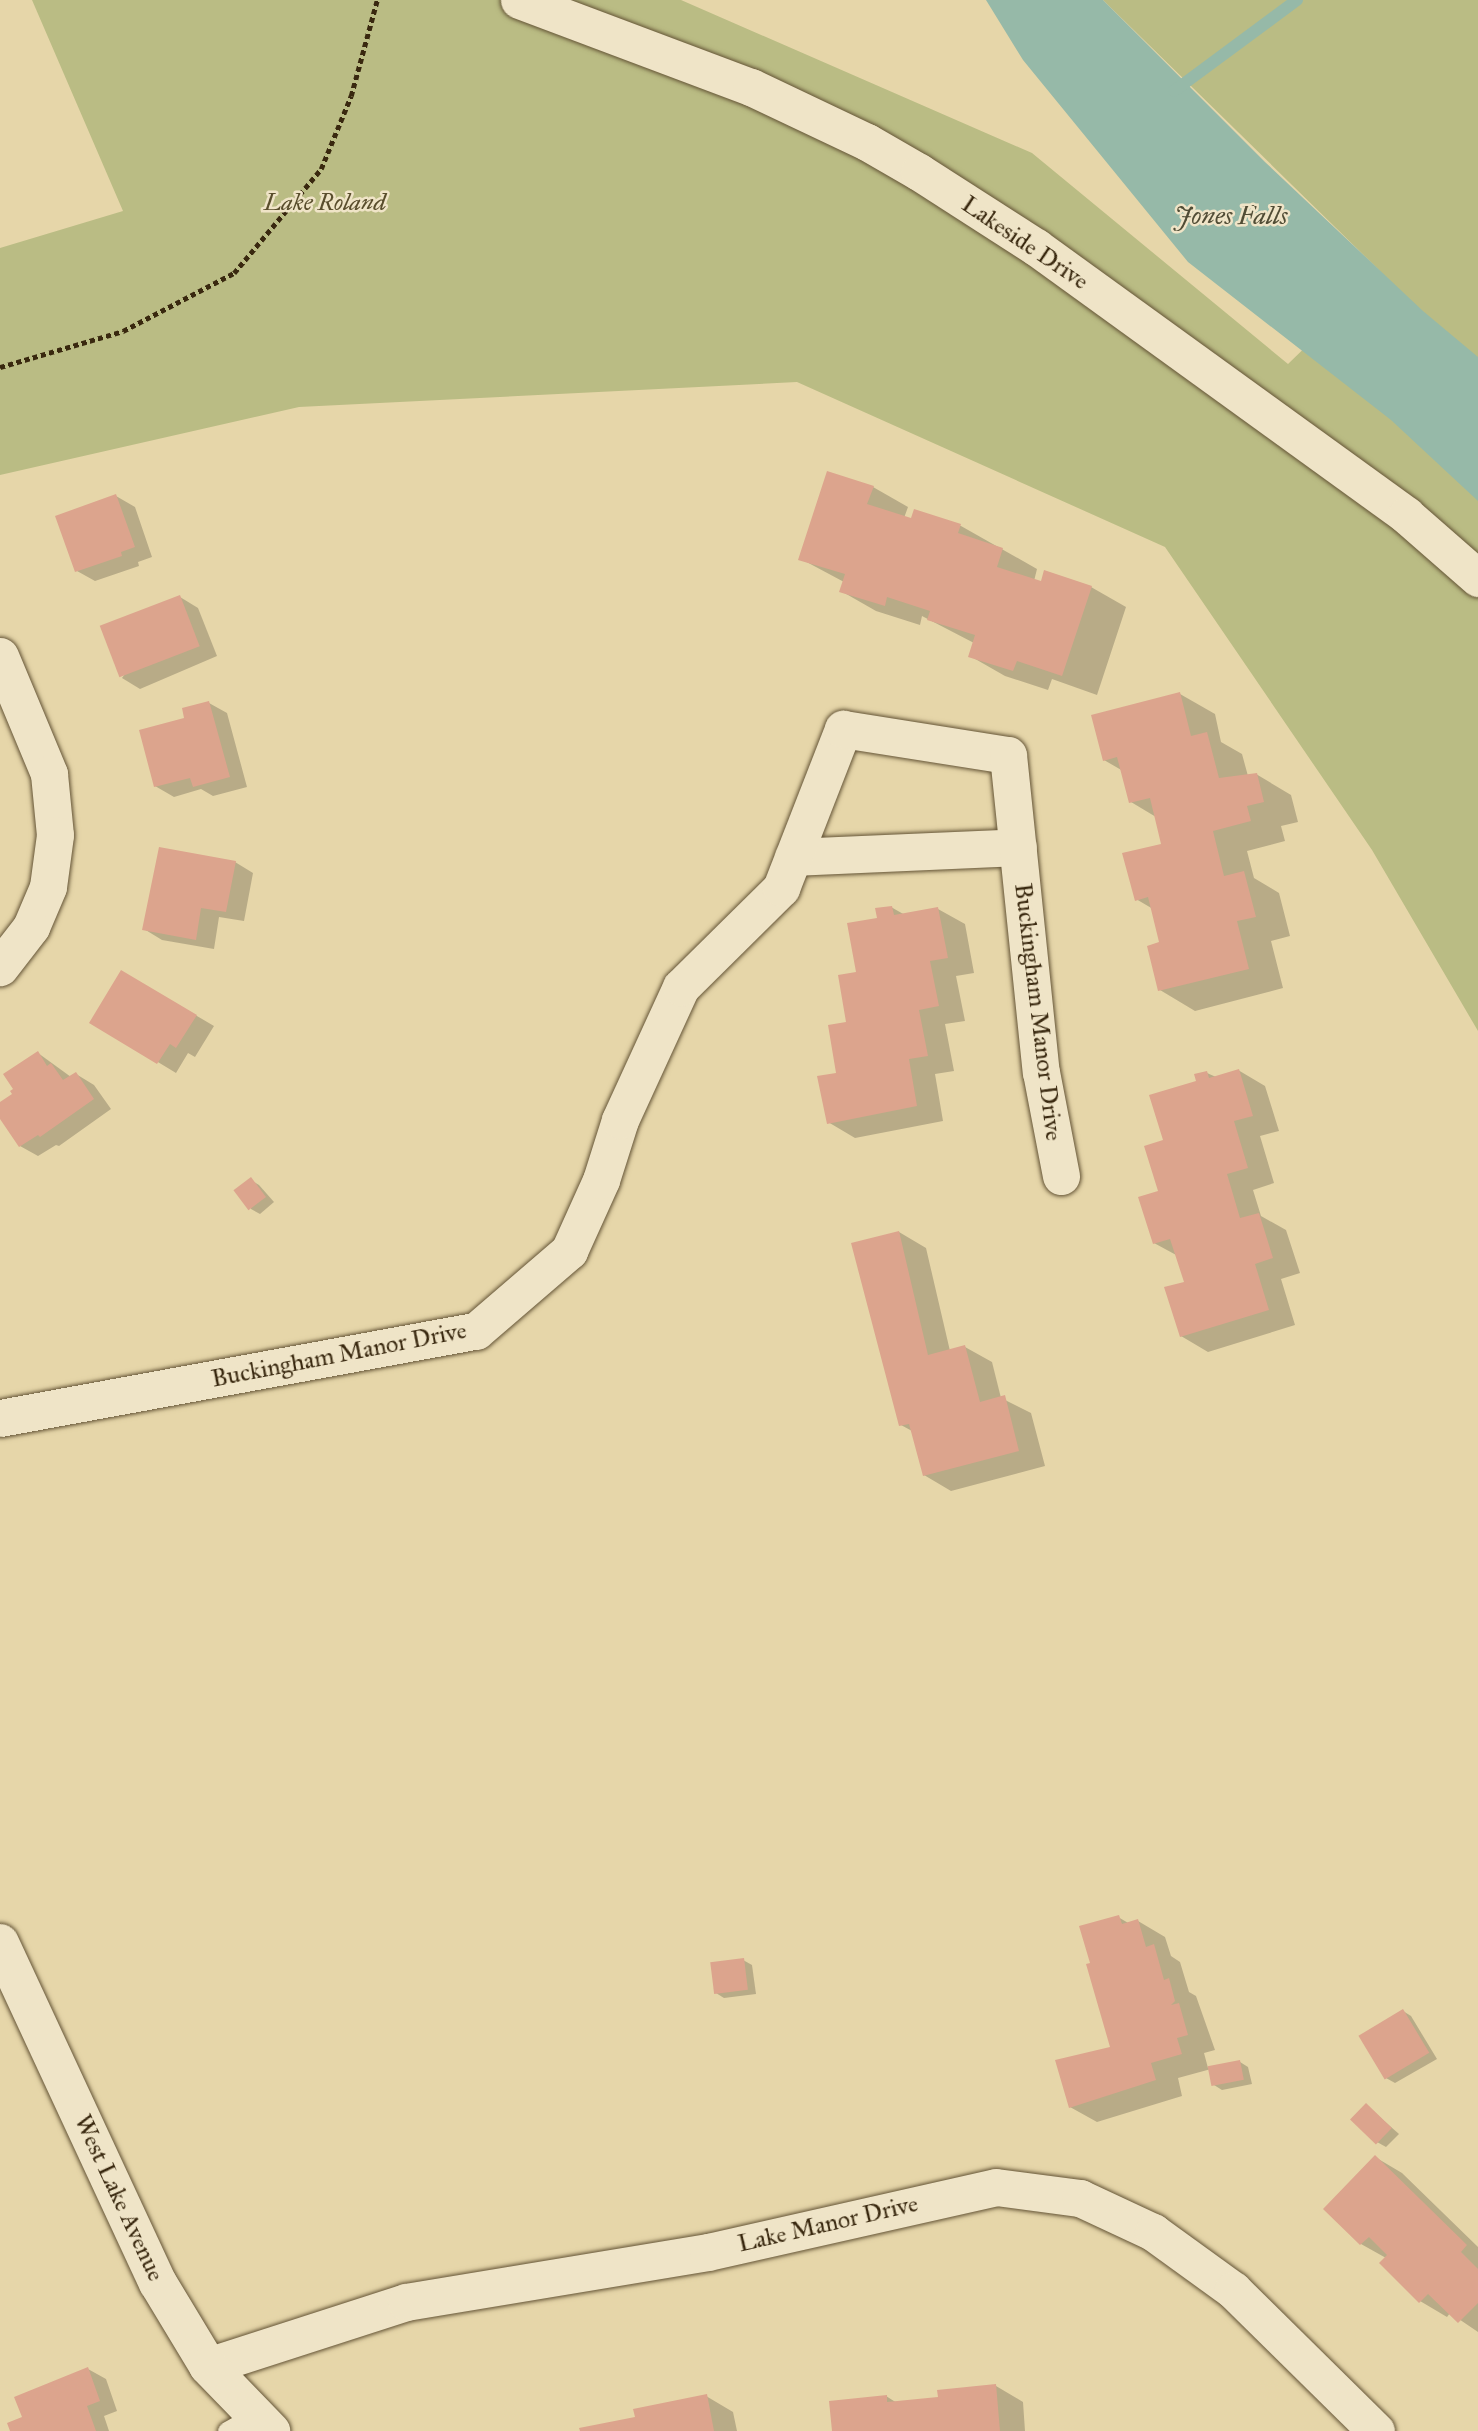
<!DOCTYPE html>
<html>
<head>
<meta charset="utf-8">
<style>
	body { margin:0 }
	#map { position:relative; width:1478px; height:2431px; overflow:hidden; background:#e6d6a9; font-family:"IM FELL Great Primer",serif }
	div>[style] { position:absolute }
	.green>* { inset:0; background:#babc84 }
	.water>* { inset:0; background:#96b9a8 }
	.shadow>* { inset:0; background:#0003 }
	.stream>* { height:12px; margin:-6px; padding:0 6px; transform-origin:6px; border-radius:6px; background:#96b9a8 }
	.building>* { inset:0; background:#dca48d; transform-origin:0 0 }
	.path>* { height:4.5px; margin-top:-2.25px; transform-origin:0; background:repeating-linear-gradient(90deg,#39280f 0 5px,transparent 0 8.5px) }
	.roads { filter:drop-shadow(0 0 2px #645436) drop-shadow(0 0 2px #645436) }
	.service>* { height:19px; margin:-9.5px; padding:0 9.5px; transform-origin:9.5px; border-radius:9.5px; background:#efe4c7 }
	.minor>* { height:37px; margin:-18.5px; padding:0 18.5px; transform-origin:18.5px; border-radius:18.5px; background:#efe4c7 }
	.tertiary>* { height:38px; margin:-19px; padding:0 19px; transform-origin:19px; border-radius:19px; background:#efe4c7 }
	span { translate:-50% -50%; white-space:nowrap; text-align:center; line-height:1.15; -webkit-text-stroke:5px #efe4c7; paint-order:stroke }
	.park-label { font-size:24px; color:#594d2c; font-style:italic }
	.street-label { font-size:24px; color:#39280f }
	.water-label { font-size:26px; color:#504c35; font-style:italic }
</style>
</head>
<body>
<div id="map">
	<div class="green">
		<i style="clip-path:polygon(32px 0,681px 0,1032px 153px,1288px 364px,1382px 273px,1103px 0,1478px 0,1478px 1031px,1372px 850px,1165px 547px,797px 382px,299px 407px,0 475px,0 248px,123px 211px)"></i>
	</div>
	<div class="water">
		<i style="clip-path:polygon(986px 0,1103px 0,1265px 162px,1423px 311px,1478px 357px,1478px 501px,1391px 420px,1188px 262px,1023px 60px)"></i>
	</div>
	<div class="shadow">
		<i style="clip-path:polygon(873px 487px,908px 507px,904px 518px,913px 520px,916px 511px,961px 526px,1037px 569px,1034px 581px,1091px 587px,1126px 607px,1097px 695px,1052px 679px,1048px 690px,1005px 676px,970px 656px,974px 643px,922px 616px,920px 625px,876px 611px,841px 591px,844px 582px,801px 559px)"></i>
		<i style="clip-path:polygon(116px 496px,135px 507px,152px 557px,138px 562px,139px 566px,95px 581px,77px 571px)"></i>
		<i style="clip-path:polygon(180px 597px,198px 608px,217px 656px,140px 689px,122px 678px)"></i>
		<i style="clip-path:polygon(1180px 694px,1215px 714px,1221px 742px,1242px 754px,1248px 776px,1256px 774px,1291px 795px,1298px 822px,1281px 826px,1285px 841px,1247px 851px,1254px 878px,1279px 893px,1290px 936px,1271px 941px,1283px 988px,1195px 1011px,1160px 990px,1161px 944px,1153px 909px,1136px 899px,1163px 845px,1156px 817px,1131px 802px,1123px 771px,1104px 760px)"></i>
		<i style="clip-path:polygon(209px 703px,227px 713px,247px 787px,213px 796px,201px 789px,174px 797px,155px 786px,186px 719px)"></i>
		<i style="clip-path:polygon(235px 862px,253px 873px,244px 921px,219px 917px,214px 949px,162px 940px,144px 929px)"></i>
		<i style="clip-path:polygon(891px 907px,905px 915px,938px 909px,965px 924px,974px 973px,956px 976px,965px 1021px,945px 1024px,954px 1071px,935px 1074px,943px 1121px,855px 1138px,828px 1122px,858px 973px,879px 919px)"></i>
		<i style="clip-path:polygon(122px 972px,214px 1026px,195px 1057px,188px 1053px,176px 1073px,92px 1022px)"></i>
		<i style="clip-path:polygon(38px 1053px,71px 1077px,76px 1074px,94px 1085px,111px 1109px,59px 1146px,56px 1145px,38px 1156px,20px 1146px,0 1116px,0 1105px,14px 1095px)"></i>
		<i style="clip-path:polygon(1238px 1070px,1265px 1086px,1279px 1131px,1260px 1136px,1274px 1183px,1253px 1190px,1261px 1216px,1286px 1230px,1300px 1273px,1281px 1279px,1295px 1325px,1208px 1352px,1181px 1336px,1186px 1283px,1178px 1256px,1154px 1243px,1165px 1141px,1198px 1082px,1207px 1073px,1216px 1077px)"></i>
		<i style="clip-path:polygon(251px 1180px,259px 1185px,274px 1202px,260px 1214px,251px 1209px)"></i>
		<i style="clip-path:polygon(899px 1232px,926px 1248px,950px 1351px,965px 1347px,992px 1362px,1001px 1398px,1031px 1413px,1045px 1466px,951px 1491px,924px 1475px,912px 1431px,901px 1425px)"></i>
		<i style="clip-path:polygon(1118px 1917px,1130px 1924px,1138px 1921px,1165px 1937px,1171px 1956px,1180px 1962px,1189px 1992px,1196px 1996px,1215px 2050px,1204px 2053px,1208px 2068px,1240px 2062px,1248px 2067px,1252px 2084px,1222px 2090px,1214px 2085px,1211px 2069px,1178px 2078px,1182px 2096px,1097px 2122px,1070px 2107px,1112px 2049px,1092px 1964px)"></i>
		<i style="clip-path:polygon(743px 1960px,752px 1965px,756px 1994px,724px 1998px,716px 1993px)"></i>
		<i style="clip-path:polygon(1403px 2011px,1411px 2016px,1437px 2059px,1395px 2083px,1386px 2078px)"></i>
		<i style="clip-path:polygon(1366px 2105px,1399px 2134px,1386px 2147px,1377px 2142px)"></i>
		<i style="clip-path:polygon(1375px 2157px,1402px 2173px,1478px 2247px,1478px 2332px,1450px 2313px,1447px 2317px,1420px 2301px,1386px 2258px,1361px 2244px,1326px 2209px)"></i>
		<i style="clip-path:polygon(88px 2369px,106px 2379px,117px 2411px,104px 2416px,109px 2431px,12px 2431px)"></i>
		<i style="clip-path:polygon(996px 2386px,1023px 2402px,1025px 2431px,834px 2431px,886px 2396px,897px 2403px,940px 2399px)"></i>
		<i style="clip-path:polygon(706px 2396px,733px 2412px,737px 2431px,582px 2431px,637px 2419px)"></i>
	</div>
	<div class="stream">
		<i style="left:1174px;top:91px;width:153px;rotate:-36.5deg"></i>
	</div>
	<div class="building">
		<i style="clip-path:polygon(827px 471px,874px 486px,867px 504px,911px 518px,914px 509px,961px 524px,958px 533px,1003px 548px,997px 567px,1041px 581px,1044px 570px,1092px 586px,1062px 676px,1017px 661px,1013px 671px,968px 657px,975px 635px,927px 620px,930px 611px,887px 597px,885px 606px,839px 592px,845px 574px,798px 560px)"></i>
		<i style="clip-path:polygon(116px 494px,135px 547px,121px 552px,122px 556px,75px 572px,55px 516px)"></i>
		<i style="left:180px;top:595px;width:55px;height:86px;rotate:69deg"></i>
		<i style="clip-path:polygon(1180px 692px,1191px 736px,1207px 732px,1219px 778px,1257px 773px,1264px 802px,1247px 806px,1251px 821px,1213px 831px,1224px 876px,1244px 871px,1256px 917px,1237px 921px,1249px 969px,1158px 991px,1147px 946px,1159px 942px,1148px 897px,1135px 901px,1122px 853px,1161px 844px,1150px 798px,1129px 803px,1117px 757px,1103px 761px,1091px 715px)"></i>
		<i style="clip-path:polygon(209px 701px,230px 777px,193px 787px,190px 778px,154px 787px,139px 730px,184px 718px,182px 708px)"></i>
		<i style="clip-path:polygon(159px 847px,236px 861px,226px 912px,201px 908px,196px 940px,142px 930px)"></i>
		<i style="clip-path:polygon(892px 906px,894px 915px,938px 907px,948px 958px,930px 961px,939px 1006px,919px 1010px,928px 1056px,909px 1059px,917px 1106px,827px 1124px,817px 1076px,836px 1073px,828px 1025px,846px 1022px,838px 975px,856px 972px,847px 923px,877px 918px,875px 908px)"></i>
		<i style="clip-path:polygon(121px 970px,197px 1015px,176px 1048px,170px 1044px,157px 1064px,89px 1023px)"></i>
		<i style="clip-path:polygon(38px 1051px,47px 1066px,51px 1063px,63px 1080px,76px 1072px,94px 1099px,40px 1137px,38px 1135px,19px 1147px,0 1119px,0 1102px,12px 1094px,10px 1091px,13px 1089px,3px 1074px)"></i>
		<i style="clip-path:polygon(1239px 1069px,1253px 1116px,1234px 1121px,1248px 1168px,1227px 1174px,1240px 1218px,1259px 1213px,1273px 1258px,1255px 1264px,1269px 1310px,1180px 1337px,1164px 1287px,1184px 1282px,1170px 1239px,1153px 1244px,1138px 1197px,1158px 1191px,1144px 1146px,1163px 1140px,1149px 1095px,1196px 1081px,1194px 1074px,1207px 1071px,1209px 1078px)"></i>
		<i style="left:251px;top:1177px;width:25px;height:22px;rotate:53deg"></i>
		<i style="clip-path:polygon(899px 1231px,928px 1355px,965px 1345px,980px 1402px,1005px 1395px,1019px 1451px,923px 1476px,909px 1424px,899px 1426px,851px 1243px)"></i>
		<i style="clip-path:polygon(1119px 1915px,1122px 1924px,1138px 1919px,1146px 1947px,1154px 1944px,1164px 1980px,1169px 1978px,1175px 2001px,1171px 2005px,1179px 2003px,1188px 2035px,1177px 2038px,1182px 2054px,1151px 2063px,1156px 2080px,1069px 2108px,1055px 2060px,1110px 2047px,1086px 1964px,1090px 1963px,1079px 1926px)"></i>
		<i style="left:744px;top:1958px;width:32px;height:34px;rotate:83deg"></i>
		<i style="left:1403px;top:2009px;width:51px;height:52px;rotate:59deg"></i>
		<i style="left:1240px;top:2060px;width:20px;height:33px;rotate:79deg"></i>
		<i style="left:1366px;top:2103px;width:36px;height:23px;rotate:44deg"></i>
		<i style="clip-path:polygon(1375px 2155px,1467px 2245px,1461px 2252px,1478px 2269px,1478px 2303px,1458px 2323px,1428px 2294px,1419px 2303px,1379px 2263px,1387px 2255px,1369px 2237px,1360px 2245px,1323px 2209px)"></i>
		<i style="clip-path:polygon(88px 2367px,100px 2401px,87px 2406px,96px 2431px,10px 2431px,7px 2423px,22px 2417px,14px 2397px)"></i>
		<i style="clip-path:polygon(996px 2384px,1000px 2431px,832px 2431px,829px 2401px,887px 2395px,887px 2402px,938px 2397px,937px 2390px)"></i>
		<i style="clip-path:polygon(707px 2394px,714px 2431px,580px 2431px,579px 2428px,635px 2417px,633px 2409px)"></i>
	</div>
	<div class="path">
		<i style="left:0;top:367px;width:128px;rotate:-16.3deg"></i>
		<i style="left:123px;top:331px;width:125px;rotate:-27.6deg"></i>
		<i style="left:234px;top:273px;width:136px;rotate:-50.1deg"></i>
		<i style="left:321px;top:169px;width:79px;rotate:-67.7deg"></i>
		<i style="left:351px;top:96px;width:99px;rotate:-74.8deg"></i>
	</div>
	<div class="roads">
		<div class="service">
			<i style="left:227px;top:2431px;width:33px;rotate:-29deg"></i>
		</div>
		<div class="minor">
			<i style="left:519px;top:0;width:248px;rotate:20.6deg"></i>
			<i style="left:751px;top:87px;width:128px;rotate:25.4deg"></i>
			<i style="left:867px;top:142px;width:60px;rotate:30deg"></i>
			<i style="left:919px;top:172px;width:139px;rotate:32.7deg"></i>
			<i style="left:1036px;top:247px;width:457px;rotate:35.9deg"></i>
			<i style="left:1406px;top:515px;width:96px;rotate:41.2deg"></i>
			<i style="left:0;top:656px;width:128px;rotate:67.4deg"></i>
			<i style="left:49px;top:774px;width:61px;rotate:84.4deg"></i>
			<i style="left:55px;top:835px;width:52px;rotate:97.7deg"></i>
			<i style="left:48px;top:887px;width:43px;rotate:113deg"></i>
			<i style="left:31px;top:927px;width:51px;rotate:127.8deg"></i>
			<i style="left:793px;top:857px;width:225px;rotate:-2.5deg"></i>
			<i style="left:0;top:1418px;width:484px;rotate:-10.4deg"></i>
			<i style="left:476px;top:1331px;width:123px;rotate:-40.7deg"></i>
			<i style="left:569px;top:1251px;width:78px;rotate:-65.7deg"></i>
			<i style="left:601px;top:1180px;width:63px;rotate:-72.4deg"></i>
			<i style="left:620px;top:1120px;width:146px;rotate:-65.4deg"></i>
			<i style="left:681px;top:987px;width:141px;rotate:-44.7deg"></i>
			<i style="left:781px;top:888px;width:171px;rotate:-68.7deg"></i>
			<i style="left:843px;top:729px;width:167px;rotate:9deg"></i>
			<i style="left:1008px;top:755px;width:319px;rotate:84.1deg"></i>
			<i style="left:1041px;top:1072px;width:106px;rotate:79.1deg"></i>
			<i style="left:208px;top:2366px;width:208px;rotate:-17.9deg"></i>
			<i style="left:406px;top:2302px;width:306px;rotate:-9.4deg"></i>
			<i style="left:708px;top:2252px;width:295px;rotate:-12.7deg"></i>
			<i style="left:996px;top:2187px;width:85px;rotate:7.5deg"></i>
			<i style="left:1080px;top:2198px;width:81px;rotate:25deg"></i>
			<i style="left:1153px;top:2232px;width:99px;rotate:35.9deg"></i>
			<i style="left:1233px;top:2290px;width:201px;rotate:44.6deg"></i>
		</div>
		<div class="tertiary">
			<i style="left:0;top:1943px;width:375px;rotate:65.1deg"></i>
			<i style="left:158px;top:2283px;width:97px;rotate:58.9deg"></i>
			<i style="left:208px;top:2366px;width:91px;rotate:45.9deg"></i>
		</div>
	</div>
	<div class="park-label">
		<span style="left:325px;top:203px">Lake Roland</span>
	</div>
	<div class="street-label">
		<span style="left:1025px;top:243px;rotate:34deg">Lakeside Drive</span>
		<span style="left:1038px;top:1012px;rotate:83deg">Buckingham Manor Drive</span>
		<span style="left:339px;top:1355px;rotate:-11deg">Buckingham Manor Drive</span>
		<span style="left:119px;top:2198px;rotate:65deg">West Lake Avenue</span>
		<span style="left:828px;top:2224px;rotate:-13deg">Lake Manor Drive</span>
	</div>
	<div class="water-label">
		<span style="left:1231px;top:216px">Jones Falls</span>
	</div>
</div>
</body>
</html>
